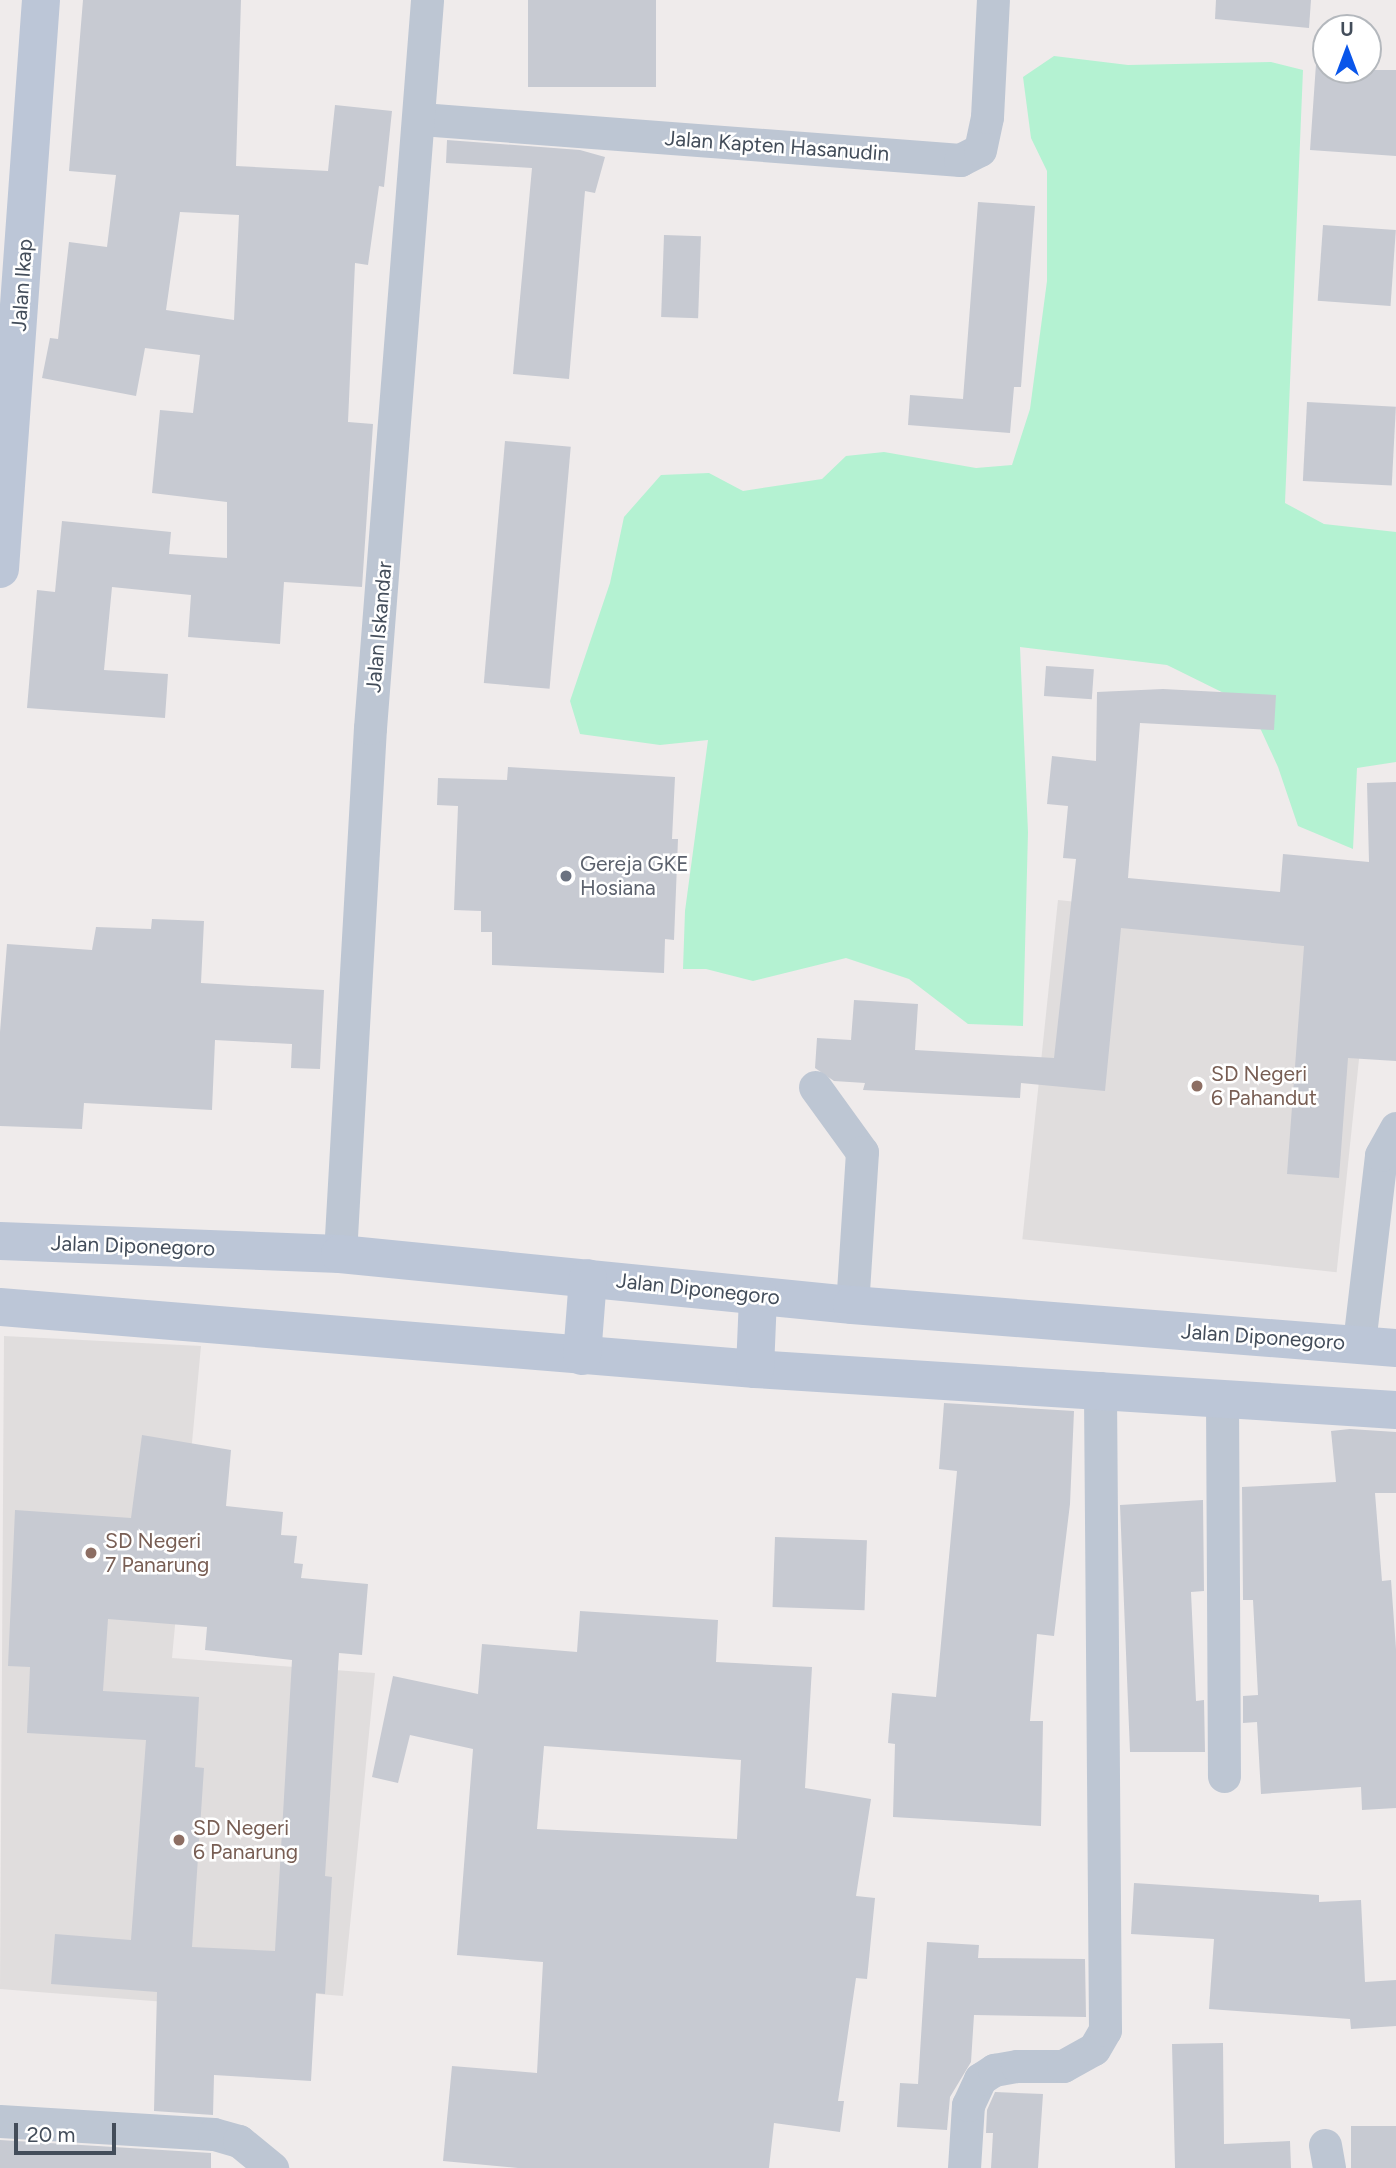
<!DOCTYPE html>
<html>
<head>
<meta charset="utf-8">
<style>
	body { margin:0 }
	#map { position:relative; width:1396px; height:2168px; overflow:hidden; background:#efebeb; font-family:Figtree,sans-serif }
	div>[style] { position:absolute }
	.education>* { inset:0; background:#e0dddd; transform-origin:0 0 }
	.green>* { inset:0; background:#b4f2d2 }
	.building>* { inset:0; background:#c7cad2; transform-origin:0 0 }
	.street>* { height:33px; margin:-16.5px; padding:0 16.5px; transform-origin:16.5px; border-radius:16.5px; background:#bdc6d3 }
	.secondary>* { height:38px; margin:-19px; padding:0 19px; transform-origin:19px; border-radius:19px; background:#bcc6d7 }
	.dots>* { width:19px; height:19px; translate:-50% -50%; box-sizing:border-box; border:4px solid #fff; border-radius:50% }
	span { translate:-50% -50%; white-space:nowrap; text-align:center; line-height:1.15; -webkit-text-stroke:5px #fff; paint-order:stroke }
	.street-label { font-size:21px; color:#434d5a }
	.worship-label { font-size:21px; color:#5b616d }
	.left { translate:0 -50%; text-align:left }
	.education-label { font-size:21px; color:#785e54 }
	.north { position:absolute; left:1312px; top:14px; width:70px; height:70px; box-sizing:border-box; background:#fff; border:2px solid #b4b8bd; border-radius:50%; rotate:0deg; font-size:19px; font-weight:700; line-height:28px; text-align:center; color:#434d5a }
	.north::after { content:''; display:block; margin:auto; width:24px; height:32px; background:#0a56ea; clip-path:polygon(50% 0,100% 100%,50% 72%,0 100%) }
	.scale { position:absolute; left:14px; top:2123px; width:102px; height:32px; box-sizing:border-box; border:4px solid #434d5a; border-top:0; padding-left:9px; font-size:21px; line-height:24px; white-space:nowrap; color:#434d5a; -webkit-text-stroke:5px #fff; paint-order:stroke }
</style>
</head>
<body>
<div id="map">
	<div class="education">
		<i style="left:1058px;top:900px;width:316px;height:341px;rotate:6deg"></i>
		<i style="clip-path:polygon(4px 1336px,201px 1346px,172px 1658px,375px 1673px,343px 1996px,259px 1989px,255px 2009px,0 1989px)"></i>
	</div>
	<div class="green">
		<i style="clip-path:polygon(1054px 56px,1128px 65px,1271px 62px,1303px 70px,1285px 503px,1324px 524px,1396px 532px,1396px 762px,1357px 768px,1353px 849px,1298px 826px,1278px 767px,1250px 706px,1167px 665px,1020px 647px,1028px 832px,1023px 1026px,968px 1024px,909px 979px,846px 958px,753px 981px,706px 969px,683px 969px,685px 911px,708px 740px,660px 745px,580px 734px,570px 701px,610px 583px,624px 517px,661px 475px,709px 473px,743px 491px,822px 479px,846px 456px,884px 452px,976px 468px,1012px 465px,1030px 409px,1047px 281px,1047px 171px,1031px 138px,1023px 77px)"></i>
	</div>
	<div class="building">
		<i style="clip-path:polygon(evenodd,83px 0,241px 0,236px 166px,328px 171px,335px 105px,392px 111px,384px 187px,379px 186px,368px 265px,355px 263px,348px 422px,373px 424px,362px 587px,284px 582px,280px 644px,188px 637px,191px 595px,112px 587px,104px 670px,168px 674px,165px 718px,27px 708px,37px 590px,55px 592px,62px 521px,171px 532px,169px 554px,227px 558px,227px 502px,152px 493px,160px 410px,193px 413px,200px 355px,145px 348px,136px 396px,42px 378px,50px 338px,58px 339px,69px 242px,107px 247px,116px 175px,69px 171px,83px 0,180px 212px,239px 215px,234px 320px,166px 310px,180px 212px)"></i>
		<i style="left:528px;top:0;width:128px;height:87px"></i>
		<i style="clip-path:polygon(1216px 0,1311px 0,1309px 28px,1215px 19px)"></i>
		<i style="clip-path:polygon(1316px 64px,1326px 65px,1326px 70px,1396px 70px,1396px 156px,1310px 150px)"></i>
		<i style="clip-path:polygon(447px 140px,580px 150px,605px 157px,595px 193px,585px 191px,569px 379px,513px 374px,532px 168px,446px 163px)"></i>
		<i style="clip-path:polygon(978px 202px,1035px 206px,1021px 387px,1014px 387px,1010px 433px,908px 425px,910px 395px,963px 399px)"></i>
		<i style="left:1323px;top:225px;width:73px;height:76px;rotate:4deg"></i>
		<i style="left:664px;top:235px;width:37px;height:82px;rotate:2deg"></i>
		<i style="left:1307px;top:402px;width:89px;height:79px;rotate:3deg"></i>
		<i style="left:505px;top:441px;width:66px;height:243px;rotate:5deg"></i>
		<i style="left:1046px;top:666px;width:48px;height:30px;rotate:4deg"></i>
		<i style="clip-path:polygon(1163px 689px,1276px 695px,1274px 730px,1140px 723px,1128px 878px,1280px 892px,1283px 854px,1369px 862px,1367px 783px,1396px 782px,1396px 1061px,1348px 1058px,1339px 1178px,1287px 1174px,1304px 946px,1121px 928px,1105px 1091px,1021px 1083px,1020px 1098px,863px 1090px,865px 1083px,834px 1081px,815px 1068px,817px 1038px,851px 1040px,854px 1000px,918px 1004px,915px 1050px,1054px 1058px,1076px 859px,1063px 858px,1068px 806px,1047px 804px,1052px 756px,1096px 761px,1097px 692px)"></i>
		<i style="clip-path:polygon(508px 767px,675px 777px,672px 839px,678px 839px,674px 940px,665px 939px,664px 973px,492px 965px,492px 932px,481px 932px,481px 911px,454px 910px,458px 806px,437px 805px,438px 778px,507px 780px)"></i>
		<i style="clip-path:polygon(152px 919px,204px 921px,201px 983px,324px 990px,320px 1069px,291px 1068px,292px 1044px,215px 1040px,212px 1110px,84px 1103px,82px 1129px,0 1126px,0 1032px,7px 944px,92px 950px,96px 927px,151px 929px)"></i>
		<i style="clip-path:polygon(944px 1403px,1074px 1411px,1070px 1504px,1054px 1636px,1037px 1634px,1030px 1721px,1043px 1721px,1041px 1826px,893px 1817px,895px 1744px,888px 1743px,892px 1693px,936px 1697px,957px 1471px,939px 1469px)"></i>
		<i style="clip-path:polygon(1350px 1429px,1396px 1432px,1396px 1493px,1375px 1493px,1382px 1581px,1391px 1580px,1396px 1649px,1396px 1808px,1362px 1810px,1361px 1787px,1261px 1794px,1257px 1722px,1243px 1723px,1243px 1696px,1258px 1695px,1253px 1600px,1243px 1600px,1242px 1487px,1336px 1482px,1331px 1431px)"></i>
		<i style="clip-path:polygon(evenodd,142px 1435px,231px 1450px,226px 1506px,283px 1512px,281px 1535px,297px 1536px,294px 1563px,303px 1564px,301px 1578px,368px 1584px,362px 1655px,339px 1653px,325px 1876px,332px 1877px,325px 1994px,316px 1993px,311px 2081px,214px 2075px,213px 2115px,154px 2111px,157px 1992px,51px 1984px,55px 1934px,131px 1940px,146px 1740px,27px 1733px,30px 1667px,8px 1666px,15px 1510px,131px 1518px,142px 1435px,108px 1619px,207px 1627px,205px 1650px,292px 1660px,275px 1951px,192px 1947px,204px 1768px,195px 1767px,199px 1697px,103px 1691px,108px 1619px)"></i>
		<i style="clip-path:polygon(1203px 1500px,1204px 1591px,1191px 1592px,1196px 1701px,1204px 1700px,1205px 1752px,1130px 1752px,1120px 1505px)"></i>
		<i style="left:775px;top:1537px;width:92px;height:70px;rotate:2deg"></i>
		<i style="clip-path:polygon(evenodd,580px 1611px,718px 1620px,716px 1662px,812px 1667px,805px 1788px,871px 1799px,856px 1896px,875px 1898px,867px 1979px,856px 1978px,838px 2101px,844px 2101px,840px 2132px,774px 2123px,769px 2168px,518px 2168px,443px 2161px,452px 2066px,537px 2073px,543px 1962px,457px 1955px,473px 1749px,410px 1735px,398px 1783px,372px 1777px,393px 1676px,478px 1694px,482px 1644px,577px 1652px,580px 1611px,544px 1746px,741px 1760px,737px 1839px,537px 1829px,544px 1746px)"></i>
		<i style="clip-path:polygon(1134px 1883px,1319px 1895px,1319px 1902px,1361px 1900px,1365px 1982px,1396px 1980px,1396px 2026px,1351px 2029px,1350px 2019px,1209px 2009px,1214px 1939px,1131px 1934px)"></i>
		<i style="clip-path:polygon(927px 1942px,979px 1945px,978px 1958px,1085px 1959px,1086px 2017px,974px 2015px,971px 2062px,950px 2097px,947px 2130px,897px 2127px,900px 2083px,918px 2084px)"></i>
		<i style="clip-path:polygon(1223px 2043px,1224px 2144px,1290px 2141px,1291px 2168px,1175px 2168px,1172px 2044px)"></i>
		<i style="clip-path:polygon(995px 2092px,1043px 2094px,1038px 2168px,991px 2168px,993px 2133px,986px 2133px,987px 2110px)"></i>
		<i style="left:1396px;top:2126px;width:42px;height:45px;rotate:90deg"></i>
		<i style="clip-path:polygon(0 2140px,211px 2153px,211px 2168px,0 2168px)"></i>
	</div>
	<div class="street">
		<i style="left:421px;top:119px;width:541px;rotate:4.35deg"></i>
		<i style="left:960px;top:160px;width:22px;rotate:-27deg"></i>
		<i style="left:980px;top:150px;width:34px;rotate:-78deg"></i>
		<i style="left:987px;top:117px;width:117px;rotate:-87.1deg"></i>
		<i style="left:815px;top:1087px;width:80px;rotate:54.1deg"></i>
		<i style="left:862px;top:1152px;width:153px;rotate:93.7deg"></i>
		<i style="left:340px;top:1254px;width:527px;rotate:-86.74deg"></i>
		<i style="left:370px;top:728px;width:730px;rotate:-85.52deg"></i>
		<i style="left:1359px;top:1343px;width:189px;rotate:-83.3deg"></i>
		<i style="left:1381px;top:1155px;width:31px;rotate:-61deg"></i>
		<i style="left:1222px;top:1398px;width:378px;rotate:89.7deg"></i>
		<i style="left:0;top:2121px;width:214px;rotate:3.5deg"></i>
		<i style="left:214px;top:2134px;width:26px;rotate:16deg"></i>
		<i style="left:239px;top:2141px;width:43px;rotate:39.3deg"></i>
		<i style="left:1325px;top:2145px;width:23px;rotate:80deg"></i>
		<i style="left:964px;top:2168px;width:63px;rotate:-86.4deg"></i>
		<i style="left:968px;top:2105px;width:29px;rotate:-65deg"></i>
		<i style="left:980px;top:2079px;width:17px;rotate:-33deg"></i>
		<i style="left:994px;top:2070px;width:23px;rotate:-10deg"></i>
		<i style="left:1017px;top:2066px;width:46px"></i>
		<i style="left:1063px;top:2066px;width:35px;rotate:-29deg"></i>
		<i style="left:1094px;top:2049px;width:22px;rotate:-60deg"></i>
		<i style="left:1105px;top:2030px;width:642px;rotate:-90.45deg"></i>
	</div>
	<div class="secondary">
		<i style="left:0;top:569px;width:570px;rotate:-85.88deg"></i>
		<i style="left:0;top:1241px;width:340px;rotate:2.2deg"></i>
		<i style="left:340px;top:1254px;width:515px;rotate:5.69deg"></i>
		<i style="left:852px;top:1305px;width:546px;rotate:4.52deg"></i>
		<i style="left:0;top:1307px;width:758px;rotate:4.69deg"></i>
		<i style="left:755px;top:1369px;width:642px;rotate:3.66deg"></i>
		<i style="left:582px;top:1356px;width:78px;rotate:-85.6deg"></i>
		<i style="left:755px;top:1369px;width:73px;rotate:-87.6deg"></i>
	</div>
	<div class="dots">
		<i style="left:566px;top:876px;background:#6b7280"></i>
		<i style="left:1197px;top:1086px;background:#8d6e63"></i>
		<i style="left:91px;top:1553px;background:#8d6e63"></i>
		<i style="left:179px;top:1840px;background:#8d6e63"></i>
	</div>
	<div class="street-label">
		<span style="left:777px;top:146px;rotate:4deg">Jalan Kapten Hasanudin</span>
		<span style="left:22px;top:285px;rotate:-86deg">Jalan Ikap</span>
		<span style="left:379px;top:627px;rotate:-85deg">Jalan Iskandar</span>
		<span style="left:133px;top:1246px;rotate:2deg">Jalan Diponegoro</span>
		<span style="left:698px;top:1289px;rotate:6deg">Jalan Diponegoro</span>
		<span style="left:1263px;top:1337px;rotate:4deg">Jalan Diponegoro</span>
	</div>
	<div class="worship-label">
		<span class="left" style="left:580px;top:876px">Gereja GKE<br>Hosiana</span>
	</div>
	<div class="education-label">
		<span class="left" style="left:1211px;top:1086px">SD Negeri<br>6 Pahandut</span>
		<span class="left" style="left:105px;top:1553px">SD Negeri<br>7 Panarung</span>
		<span class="left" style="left:193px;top:1840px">SD Negeri<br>6 Panarung</span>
	</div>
	<div class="north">U</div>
	<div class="scale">20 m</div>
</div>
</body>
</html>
